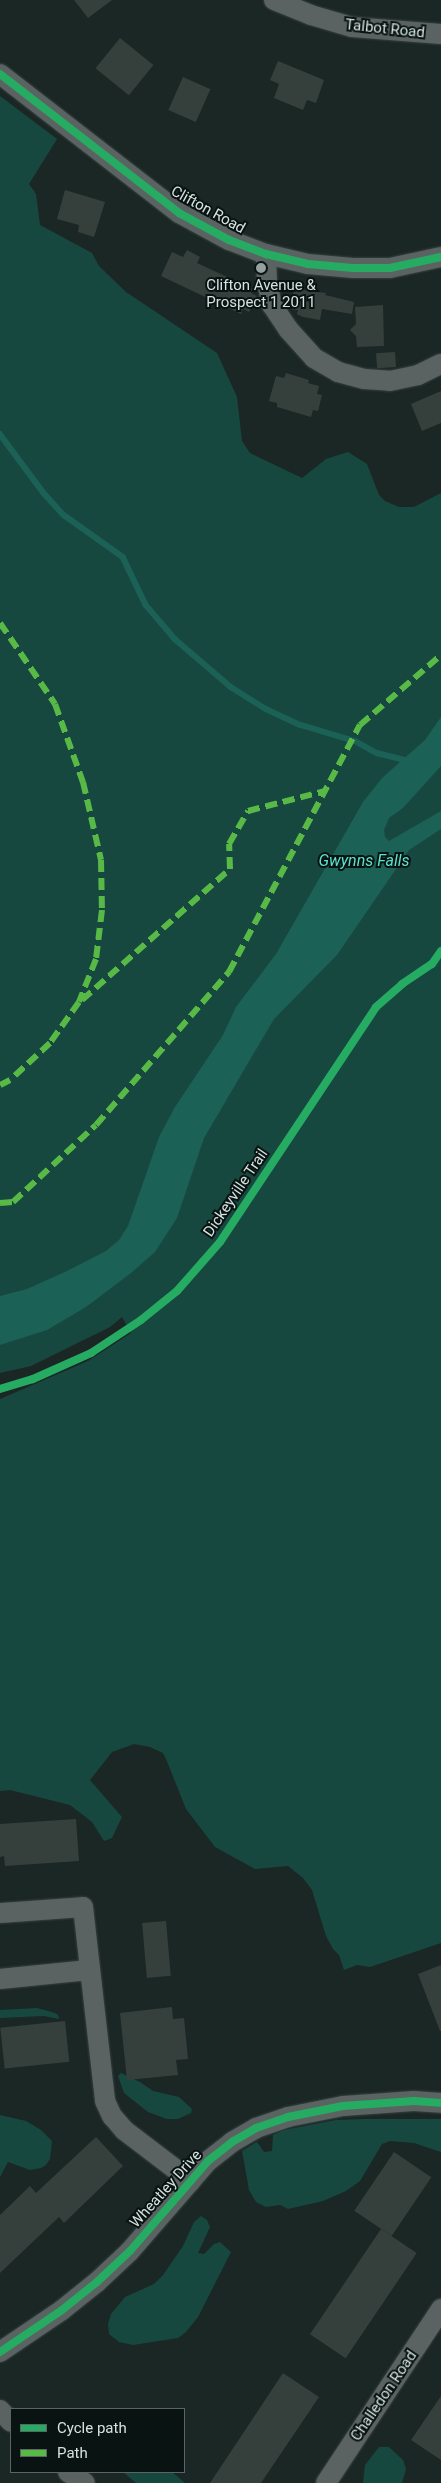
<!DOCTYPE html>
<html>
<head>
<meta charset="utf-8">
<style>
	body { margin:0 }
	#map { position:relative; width:441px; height:2483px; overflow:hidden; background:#1a2724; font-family:Roboto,sans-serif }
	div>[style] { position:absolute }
	.green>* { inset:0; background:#174840 }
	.water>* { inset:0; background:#1b6156 }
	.stream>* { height:5.5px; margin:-2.75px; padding:0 2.75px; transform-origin:2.75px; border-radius:2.75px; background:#1b6156 }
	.building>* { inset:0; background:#35403d; transform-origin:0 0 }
	.roads { filter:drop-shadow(0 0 1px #37413f) drop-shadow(0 0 1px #37413f) }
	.minor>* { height:20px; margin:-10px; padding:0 10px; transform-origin:10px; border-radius:10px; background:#5a6361 }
	.quiet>* { height:6px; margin-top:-3px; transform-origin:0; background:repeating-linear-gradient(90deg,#58b947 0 12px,transparent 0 18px) }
	.cycleway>* { height:8px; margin:-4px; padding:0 4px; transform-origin:4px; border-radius:4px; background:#26ab63 }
	.dots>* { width:14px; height:14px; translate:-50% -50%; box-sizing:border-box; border:2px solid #091311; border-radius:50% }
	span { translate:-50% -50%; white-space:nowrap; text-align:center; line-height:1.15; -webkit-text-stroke:4px #091311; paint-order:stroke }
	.street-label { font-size:15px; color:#d5e3e0 }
	.poi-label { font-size:15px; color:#d5e3e0 }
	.water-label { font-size:16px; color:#59e2cc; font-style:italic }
	.legend { position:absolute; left:10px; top:2408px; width:175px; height:65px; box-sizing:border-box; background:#091311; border:1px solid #5b6664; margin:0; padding:6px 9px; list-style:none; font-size:15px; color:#d5e3e0 }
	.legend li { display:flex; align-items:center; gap:10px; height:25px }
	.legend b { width:25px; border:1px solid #5b6664 }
</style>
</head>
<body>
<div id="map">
	<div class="green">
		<i style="clip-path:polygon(0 96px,57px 139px,29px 184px,36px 194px,40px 225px,92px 253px,99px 266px,126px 292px,217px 353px,237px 397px,242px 441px,250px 453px,302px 478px,326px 459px,348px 452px,367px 464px,379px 495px,385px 501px,399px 507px,414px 507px,441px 493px,441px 1943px,370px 1967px,357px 1965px,344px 1970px,339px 1955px,333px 1949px,326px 1936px,312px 1890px,303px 1878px,288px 1866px,255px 1869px,215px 1847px,186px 1809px,166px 1759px,163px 1753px,150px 1747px,134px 1744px,112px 1752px,90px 1780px,122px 1817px,112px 1838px,104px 1841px,92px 1822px,70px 1805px,10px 1790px,0 1791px,0 1399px,88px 1361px,131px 1333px,122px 1317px,110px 1327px,31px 1366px,0 1373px)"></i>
		<i style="clip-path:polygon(37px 2008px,55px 2013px,58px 2015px,59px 2019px,44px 2016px,0 2018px,0 2010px)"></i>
		<i style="clip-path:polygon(121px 2073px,140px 2082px,153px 2091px,179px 2097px,192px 2109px,191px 2113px,178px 2119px,167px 2119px,148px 2112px,124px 2093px,118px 2076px)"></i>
		<i style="clip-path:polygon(0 2115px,26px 2121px,41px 2130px,52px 2141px,50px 2159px,46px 2165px,41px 2168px,30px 2170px,8px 2162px,0 2177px)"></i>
		<i style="clip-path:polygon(365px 2119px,441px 2119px,441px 2152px,414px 2143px,390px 2141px,382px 2144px,360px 2181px,346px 2191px,323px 2201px,288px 2209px,280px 2205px,266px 2207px,256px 2202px,249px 2190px,242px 2151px,257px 2142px,264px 2152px,272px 2151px,273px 2135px,284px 2130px,336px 2120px)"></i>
		<i style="clip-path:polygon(201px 2216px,207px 2220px,210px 2227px,198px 2253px,204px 2254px,214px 2244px,220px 2242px,231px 2252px,198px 2317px,186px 2332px,178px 2338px,133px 2345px,119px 2342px,109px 2334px,108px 2324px,111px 2314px,125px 2297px,154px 2284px,163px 2275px,183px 2246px,194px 2222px)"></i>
		<i style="clip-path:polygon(379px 2447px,389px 2447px,403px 2460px,406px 2469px,402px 2483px,363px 2483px,365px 2465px)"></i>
		<i style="clip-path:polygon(123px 2472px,172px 2472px,185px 2483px,136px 2483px)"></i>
	</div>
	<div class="water">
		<i style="clip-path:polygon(441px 717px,441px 766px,403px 808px,389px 818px,384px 830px,385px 837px,389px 841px,441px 811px,441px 829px,409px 850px,337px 955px,274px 1019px,204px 1138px,177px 1218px,155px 1252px,131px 1273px,86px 1307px,47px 1330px,0 1345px,0 1296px,27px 1289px,67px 1271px,106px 1251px,119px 1240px,128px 1226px,159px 1137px,175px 1107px,223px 1035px,236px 1007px,276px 954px,363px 802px,382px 778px,425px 740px)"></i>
	</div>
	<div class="stream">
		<i style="left:0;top:434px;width:72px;rotate:53.4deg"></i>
		<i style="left:43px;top:492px;width:31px;rotate:48deg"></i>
		<i style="left:64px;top:515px;width:72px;rotate:35.4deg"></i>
		<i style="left:123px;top:557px;width:53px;rotate:64.4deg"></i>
		<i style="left:146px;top:605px;width:45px;rotate:49.5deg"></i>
		<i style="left:175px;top:639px;width:74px;rotate:40.6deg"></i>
		<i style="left:231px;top:687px;width:41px;rotate:32.2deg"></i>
		<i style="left:266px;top:709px;width:38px;rotate:25deg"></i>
		<i style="left:301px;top:725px;width:56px;rotate:16.5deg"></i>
		<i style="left:355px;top:741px;width:25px;rotate:29deg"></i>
		<i style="left:377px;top:753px;width:34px;rotate:14deg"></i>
	</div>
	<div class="building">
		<i style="clip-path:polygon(74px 0,112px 0,88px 18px)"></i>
		<i style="left:120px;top:38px;width:43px;height:39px;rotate:39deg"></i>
		<i style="clip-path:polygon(278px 61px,324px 80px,316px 103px,307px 100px,303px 110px,274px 98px,279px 84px,270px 80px)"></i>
		<i style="left:183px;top:77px;width:30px;height:36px;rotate:24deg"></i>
		<i style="clip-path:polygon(65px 190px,105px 202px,94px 237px,78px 232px,79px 225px,57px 219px)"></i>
		<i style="clip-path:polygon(187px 250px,200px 257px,197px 263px,253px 289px,251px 293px,257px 296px,249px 312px,243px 309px,241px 314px,161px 276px,172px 252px,183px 257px)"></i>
		<i style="clip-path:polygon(294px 289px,326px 293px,325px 295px,354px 302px,352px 314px,322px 309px,320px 320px,303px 317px,297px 314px,298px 310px,290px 309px)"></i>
		<i style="clip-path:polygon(383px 305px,384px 346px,357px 347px,356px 336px,350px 330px,356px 324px,355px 307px)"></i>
		<i style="left:395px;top:352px;width:15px;height:19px;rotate:86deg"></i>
		<i style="clip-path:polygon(286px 373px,309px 380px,308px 383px,319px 386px,317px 394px,322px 395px,318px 411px,313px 410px,311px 417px,277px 407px,277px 403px,269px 401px,276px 376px,284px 378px)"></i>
		<i style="clip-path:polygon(441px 391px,441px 423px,422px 431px,411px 404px)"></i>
		<i style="clip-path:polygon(76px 1819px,79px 1861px,5px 1866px,4px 1856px,0 1857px,0 1824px)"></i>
		<i style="left:166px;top:1921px;width:55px;height:24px;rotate:85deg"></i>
		<i style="clip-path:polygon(441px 1965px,441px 2031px,440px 2031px,418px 1974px)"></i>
		<i style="clip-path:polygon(172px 2007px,173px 2019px,184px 2018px,188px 2059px,176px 2060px,178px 2075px,127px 2080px,120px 2013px)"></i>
		<i style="left:65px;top:2021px;width:41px;height:65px;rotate:84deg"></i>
		<i style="clip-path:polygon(96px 2137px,123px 2166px,64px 2223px,59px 2217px,0 2273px,0 2215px,30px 2186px,36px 2193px)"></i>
		<i style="left:394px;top:2152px;width:45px;height:71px;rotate:34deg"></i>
		<i style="left:381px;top:2229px;width:43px;height:127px;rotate:34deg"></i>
		<i style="clip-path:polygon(283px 2373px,319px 2397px,261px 2483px,210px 2483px)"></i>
		<i style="clip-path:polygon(441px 2396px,441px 2460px,411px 2440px)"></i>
	</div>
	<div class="roads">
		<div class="minor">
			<i style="left:274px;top:0;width:40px;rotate:22deg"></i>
			<i style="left:311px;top:15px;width:43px;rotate:16.3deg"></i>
			<i style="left:352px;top:27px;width:89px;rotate:4.5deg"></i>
			<i style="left:0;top:74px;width:227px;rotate:37.8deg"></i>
			<i style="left:179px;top:213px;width:57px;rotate:28.4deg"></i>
			<i style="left:229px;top:240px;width:40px;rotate:21deg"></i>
			<i style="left:266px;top:254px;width:43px;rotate:13.4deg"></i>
			<i style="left:308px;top:264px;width:45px;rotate:5.1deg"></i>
			<i style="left:353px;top:268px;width:37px"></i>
			<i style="left:390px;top:268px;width:52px;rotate:-12.2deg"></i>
			<i style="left:266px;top:254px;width:28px;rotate:88deg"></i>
			<i style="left:267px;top:282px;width:24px;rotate:78deg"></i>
			<i style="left:272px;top:305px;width:29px;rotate:56deg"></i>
			<i style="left:288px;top:329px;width:39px;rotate:48deg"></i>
			<i style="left:314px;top:358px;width:28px;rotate:30deg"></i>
			<i style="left:338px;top:372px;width:27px;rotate:15deg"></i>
			<i style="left:364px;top:379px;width:26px;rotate:4deg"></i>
			<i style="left:390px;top:381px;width:29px;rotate:-12deg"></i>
			<i style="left:418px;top:375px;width:25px;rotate:-26deg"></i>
			<i style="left:0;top:1913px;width:83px;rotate:-4.1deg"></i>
			<i style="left:83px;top:1907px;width:195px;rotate:83.5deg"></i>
			<i style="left:105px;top:2101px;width:17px;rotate:65deg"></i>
			<i style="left:112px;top:2116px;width:18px;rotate:49deg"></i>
			<i style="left:124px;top:2130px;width:84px;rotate:37.3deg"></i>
			<i style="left:0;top:1979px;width:89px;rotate:-5.8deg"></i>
			<i style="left:0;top:2352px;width:75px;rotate:-34.1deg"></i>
			<i style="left:62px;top:2310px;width:45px;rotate:-38.7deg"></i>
			<i style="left:97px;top:2282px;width:45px;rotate:-43.2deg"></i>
			<i style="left:130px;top:2251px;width:119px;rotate:-49.1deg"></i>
			<i style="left:208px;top:2161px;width:31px;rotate:-38deg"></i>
			<i style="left:232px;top:2142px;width:28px;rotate:-30deg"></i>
			<i style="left:256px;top:2128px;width:34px;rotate:-19deg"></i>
			<i style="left:288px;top:2117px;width:56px;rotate:-11.3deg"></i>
			<i style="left:343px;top:2106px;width:71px;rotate:-4deg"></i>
			<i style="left:414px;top:2101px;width:27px;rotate:4deg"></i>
			<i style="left:0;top:2410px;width:16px;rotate:47deg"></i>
			<i style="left:68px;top:2472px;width:20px;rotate:33deg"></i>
			<i style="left:326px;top:2483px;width:209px;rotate:-56.5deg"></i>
		</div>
	</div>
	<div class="quiet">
		<i style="left:0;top:623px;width:98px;rotate:55.8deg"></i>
		<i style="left:55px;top:704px;width:83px;rotate:70.3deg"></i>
		<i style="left:83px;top:782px;width:80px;rotate:77deg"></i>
		<i style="left:101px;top:860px;width:50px;rotate:88.9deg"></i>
		<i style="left:102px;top:910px;width:49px;rotate:97deg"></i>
		<i style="left:96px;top:959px;width:46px;rotate:111.6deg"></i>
		<i style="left:79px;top:1002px;width:50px;rotate:125.3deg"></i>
		<i style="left:50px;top:1043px;width:54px;rotate:137.2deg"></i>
		<i style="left:10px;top:1080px;width:11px;rotate:153deg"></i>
		<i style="left:82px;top:1000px;width:198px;rotate:-41.5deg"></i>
		<i style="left:230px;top:869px;width:25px;rotate:-92deg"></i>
		<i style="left:229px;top:844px;width:38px;rotate:-60deg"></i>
		<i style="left:248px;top:811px;width:80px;rotate:-14.6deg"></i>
		<i style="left:0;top:1203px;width:13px;rotate:-4deg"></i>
		<i style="left:13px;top:1202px;width:113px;rotate:-42.9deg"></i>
		<i style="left:96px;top:1125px;width:203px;rotate:-49deg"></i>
		<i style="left:229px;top:972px;width:280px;rotate:-62.1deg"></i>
		<i style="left:360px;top:725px;width:107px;rotate:-40.8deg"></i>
	</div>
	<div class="cycleway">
		<i style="left:0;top:74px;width:227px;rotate:37.8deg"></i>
		<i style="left:179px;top:213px;width:57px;rotate:28.4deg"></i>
		<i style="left:229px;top:240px;width:40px;rotate:21deg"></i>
		<i style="left:266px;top:254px;width:43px;rotate:13.4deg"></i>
		<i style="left:308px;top:264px;width:45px;rotate:5.1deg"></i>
		<i style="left:353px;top:268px;width:37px"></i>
		<i style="left:390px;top:268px;width:52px;rotate:-12.2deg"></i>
		<i style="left:0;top:1389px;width:34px;rotate:-17deg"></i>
		<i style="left:33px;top:1379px;width:64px;rotate:-24.1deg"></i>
		<i style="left:91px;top:1353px;width:60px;rotate:-33.4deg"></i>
		<i style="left:141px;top:1320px;width:46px;rotate:-38.9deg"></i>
		<i style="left:177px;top:1291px;width:65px;rotate:-48.7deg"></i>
		<i style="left:220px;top:1242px;width:282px;rotate:-56.4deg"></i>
		<i style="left:376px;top:1007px;width:35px;rotate:-41deg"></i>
		<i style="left:402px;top:984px;width:36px;rotate:-34deg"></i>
		<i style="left:432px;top:964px;width:16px;rotate:-55deg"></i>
		<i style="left:0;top:2352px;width:75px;rotate:-34.1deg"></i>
		<i style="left:62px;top:2310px;width:45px;rotate:-38.7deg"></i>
		<i style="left:97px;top:2282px;width:45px;rotate:-43.2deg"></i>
		<i style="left:130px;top:2251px;width:119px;rotate:-49.1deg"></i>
		<i style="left:208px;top:2161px;width:31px;rotate:-38deg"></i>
		<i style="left:232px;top:2142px;width:28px;rotate:-30deg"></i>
		<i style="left:256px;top:2128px;width:34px;rotate:-19deg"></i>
		<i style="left:288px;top:2117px;width:56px;rotate:-11.3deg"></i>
		<i style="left:343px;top:2106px;width:71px;rotate:-4deg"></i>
		<i style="left:414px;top:2101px;width:27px;rotate:4deg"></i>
	</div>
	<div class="dots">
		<i style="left:261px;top:268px;background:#94a19e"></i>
	</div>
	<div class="street-label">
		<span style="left:385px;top:29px;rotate:6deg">Talbot Road</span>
		<span style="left:208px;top:210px;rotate:29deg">Clifton Road</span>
		<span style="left:236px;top:1193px;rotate:-56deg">Dickeyville Trail</span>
		<span style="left:166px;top:2189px;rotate:-48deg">Wheatley Drive</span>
		<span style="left:384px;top:2396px;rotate:-56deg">Challedon Road</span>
	</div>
	<div class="poi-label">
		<span style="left:261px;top:294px">Clifton Avenue &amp;<br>Prospect 1 2011</span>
	</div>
	<div class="water-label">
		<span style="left:364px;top:861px">Gwynns Falls</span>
	</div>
	<ul class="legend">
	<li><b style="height:6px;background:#26ab63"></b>Cycle path</li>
	<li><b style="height:6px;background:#58b947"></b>Path</li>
	</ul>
</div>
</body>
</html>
